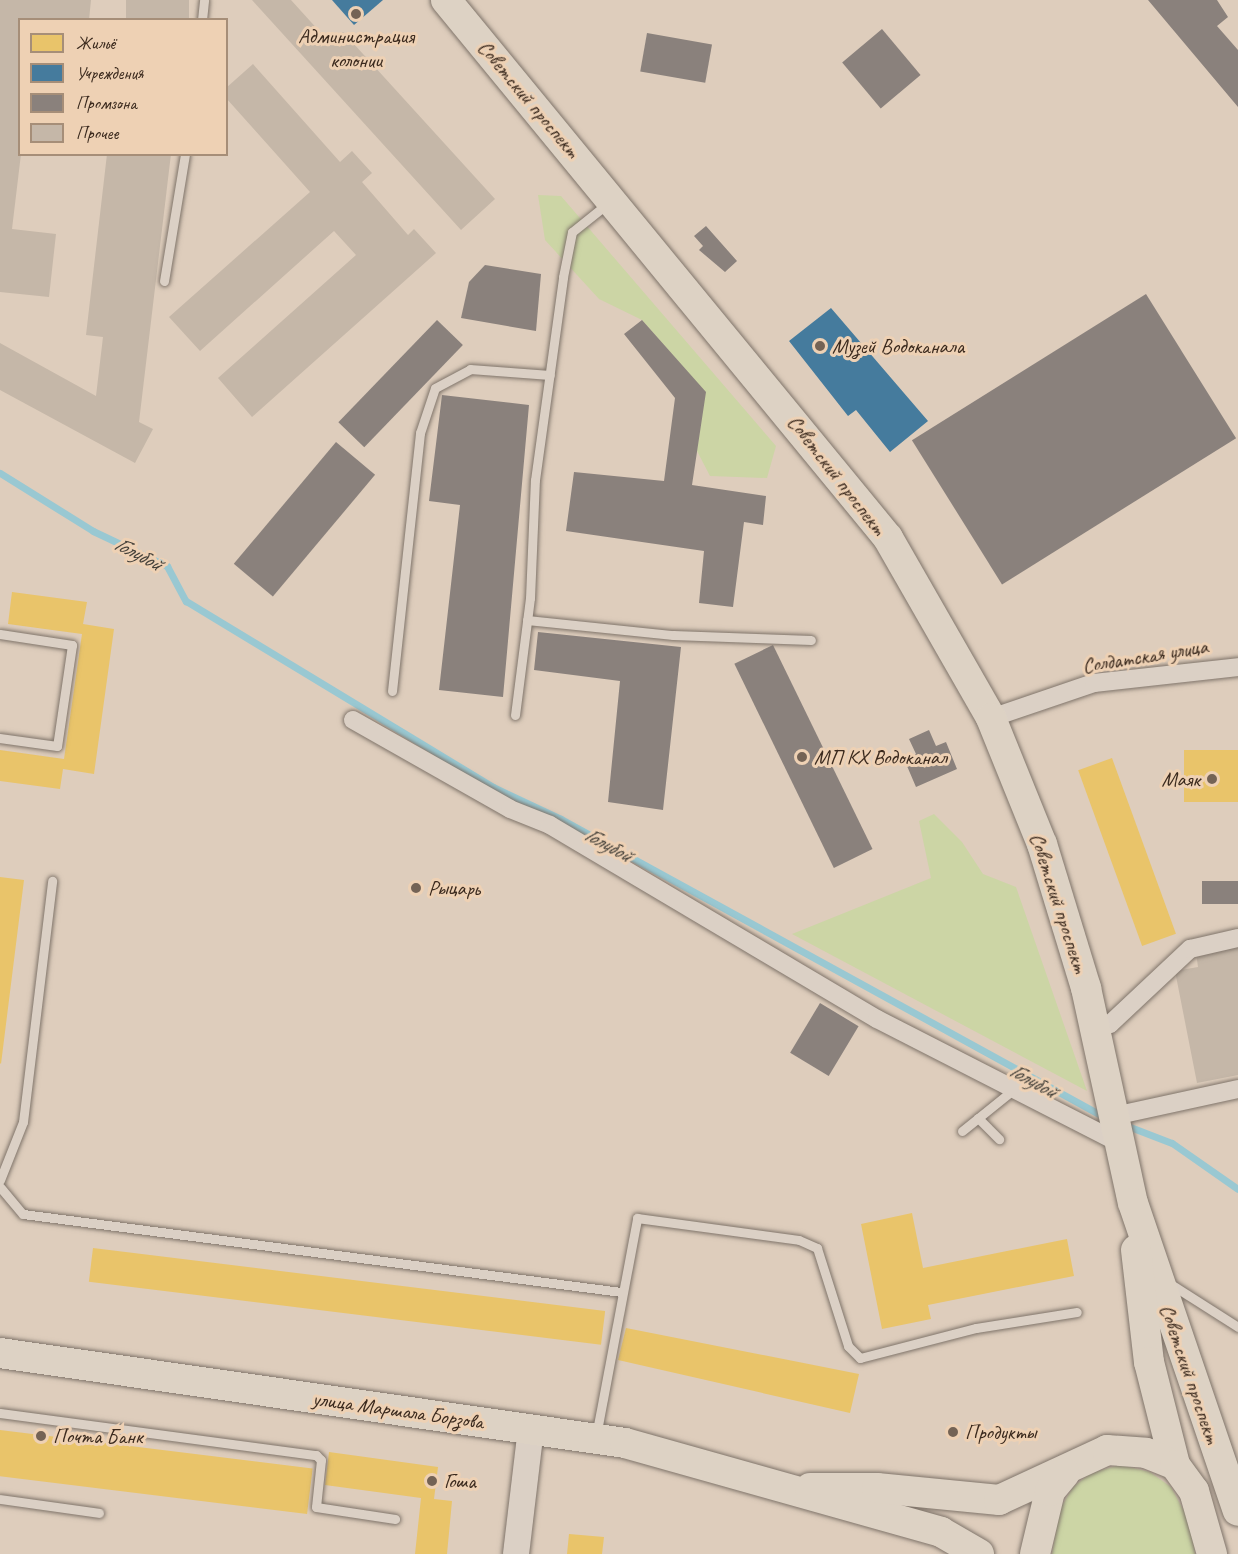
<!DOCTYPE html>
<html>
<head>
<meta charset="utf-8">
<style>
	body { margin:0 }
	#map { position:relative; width:1238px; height:1554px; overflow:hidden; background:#decdbc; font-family:Caveat,sans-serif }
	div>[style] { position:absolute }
	.green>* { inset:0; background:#ccd5a5 }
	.homes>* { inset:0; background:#e9c46a; transform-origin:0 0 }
	.public>* { inset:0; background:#457b9d }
	.industry>* { inset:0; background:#8a817c; transform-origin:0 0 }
	.stream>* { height:7px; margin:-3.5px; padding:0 3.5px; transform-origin:3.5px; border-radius:3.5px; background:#99c8d2 }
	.building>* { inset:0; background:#c5b7a8; transform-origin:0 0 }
	.roads { filter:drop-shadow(0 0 2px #7f746a) drop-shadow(0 0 2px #7f746a) }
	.service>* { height:9px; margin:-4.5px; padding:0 4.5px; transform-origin:4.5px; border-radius:4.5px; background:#dbd0c5 }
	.minor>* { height:18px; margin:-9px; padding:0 9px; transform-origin:9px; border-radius:9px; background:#dbd0c5 }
	.secondary>* { height:26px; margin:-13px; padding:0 13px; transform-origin:13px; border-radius:13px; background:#dbd0c5 }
	.primary>* { height:30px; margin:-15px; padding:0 15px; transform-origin:15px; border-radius:15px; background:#ddd2c4 }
	.dots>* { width:16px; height:16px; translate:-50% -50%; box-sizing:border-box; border:3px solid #eed1b4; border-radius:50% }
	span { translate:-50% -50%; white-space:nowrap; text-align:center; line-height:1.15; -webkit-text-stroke:6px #eed1b4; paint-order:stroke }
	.poi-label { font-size:21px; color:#3b2a1e }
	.left { translate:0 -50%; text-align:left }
	.right { translate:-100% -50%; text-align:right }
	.street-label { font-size:21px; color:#3b2a1e }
	.water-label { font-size:22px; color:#45413a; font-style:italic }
	.legend { position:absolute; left:18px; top:18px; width:210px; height:138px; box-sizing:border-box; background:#eed1b4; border:2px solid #a68e78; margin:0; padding:8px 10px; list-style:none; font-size:18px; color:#3b2a1e }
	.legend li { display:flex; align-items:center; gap:12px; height:30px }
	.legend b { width:30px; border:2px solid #a68e78 }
</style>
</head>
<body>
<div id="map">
	<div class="green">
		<i style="clip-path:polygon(538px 195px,561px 196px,776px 446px,767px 478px,710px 476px,697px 451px,705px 392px,642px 320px,599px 299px,545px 240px)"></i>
		<i style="clip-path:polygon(934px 814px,962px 842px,983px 874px,1016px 887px,1087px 1091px,792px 934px,931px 878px,919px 821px)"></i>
		<i style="clip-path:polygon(1120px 1465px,1150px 1472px,1171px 1487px,1191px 1524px,1195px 1554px,1052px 1554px,1060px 1509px,1073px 1487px,1091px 1473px)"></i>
	</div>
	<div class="homes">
		<i style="clip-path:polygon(12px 592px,87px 602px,83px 624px,114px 629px,94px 774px,63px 769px,60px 789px,0 781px,0 750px,64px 759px,82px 634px,8px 624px)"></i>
		<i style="left:1238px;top:750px;width:52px;height:54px;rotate:90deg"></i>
		<i style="left:1112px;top:758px;width:187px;height:36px;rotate:70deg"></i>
		<i style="clip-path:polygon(0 877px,24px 880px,1px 1064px,0 1063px)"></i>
		<i style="clip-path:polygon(912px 1213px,923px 1268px,1067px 1239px,1074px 1276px,928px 1305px,931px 1319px,882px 1329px,861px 1224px)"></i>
		<i style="left:93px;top:1248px;width:516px;height:34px;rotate:7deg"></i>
		<i style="clip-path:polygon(626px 1328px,859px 1374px,850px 1413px,618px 1360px)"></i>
		<i style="left:0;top:1430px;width:315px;height:46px;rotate:7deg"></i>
		<i style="clip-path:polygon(329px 1452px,438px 1467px,434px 1499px,452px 1501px,447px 1554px,415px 1554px,421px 1498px,325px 1485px)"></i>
		<i style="clip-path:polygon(569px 1534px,604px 1537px,602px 1554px,567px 1554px)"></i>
	</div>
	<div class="public">
		<i style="clip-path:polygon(332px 0,383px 0,354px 25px)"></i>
		<i style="clip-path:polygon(831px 308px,928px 421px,890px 452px,856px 410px,848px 416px,789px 341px)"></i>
	</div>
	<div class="industry">
		<i style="clip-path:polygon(1148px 0,1217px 0,1228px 17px,1217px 26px,1238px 50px,1238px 107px)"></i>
		<i style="left:882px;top:29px;width:60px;height:52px;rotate:50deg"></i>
		<i style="left:647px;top:33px;width:66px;height:39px;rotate:10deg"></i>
		<i style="clip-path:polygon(706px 226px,737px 261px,725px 272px,699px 250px,703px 246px,694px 236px)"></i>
		<i style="clip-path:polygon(485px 265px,541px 274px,536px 331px,461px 318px,469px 282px)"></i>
		<i style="left:1146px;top:294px;width:170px;height:276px;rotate:58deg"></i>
		<i style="left:437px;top:320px;width:36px;height:142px;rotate:44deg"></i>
		<i style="clip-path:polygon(642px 320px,706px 392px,692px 485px,766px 496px,763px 525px,744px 522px,733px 607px,699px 603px,704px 551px,566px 531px,574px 472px,664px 481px,675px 398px,624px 334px)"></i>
		<i style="clip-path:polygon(442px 395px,529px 405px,503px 697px,439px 690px,460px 505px,429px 501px)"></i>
		<i style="left:336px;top:442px;width:51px;height:159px;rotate:40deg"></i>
		<i style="clip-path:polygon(538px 632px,681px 647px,663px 810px,608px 802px,620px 681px,534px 670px)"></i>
		<i style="left:773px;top:645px;width:227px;height:43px;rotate:64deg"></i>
		<i style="clip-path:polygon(929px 730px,936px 746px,946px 742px,957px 769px,916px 787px,904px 759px,916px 754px,909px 739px)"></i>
		<i style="left:1238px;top:881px;width:23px;height:36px;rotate:90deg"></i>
		<i style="left:820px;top:1003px;width:45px;height:58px;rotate:31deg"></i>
	</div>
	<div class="stream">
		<i style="left:0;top:473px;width:110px;rotate:31.9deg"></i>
		<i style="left:93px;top:531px;width:82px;rotate:25.3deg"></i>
		<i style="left:167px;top:566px;width:40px;rotate:62deg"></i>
		<i style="left:186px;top:601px;width:359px;rotate:31.2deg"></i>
		<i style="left:493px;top:787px;width:75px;rotate:25.2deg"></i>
		<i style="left:561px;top:819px;width:622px;rotate:28.75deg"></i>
		<i style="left:1125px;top:1125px;width:50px;rotate:21deg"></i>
		<i style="left:1172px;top:1143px;width:80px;rotate:34.9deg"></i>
	</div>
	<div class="building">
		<i style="clip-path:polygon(0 0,91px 0,89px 20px,20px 20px,21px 154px,12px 229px,56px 234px,49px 297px,0 292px)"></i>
		<i style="left:126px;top:0;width:63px;height:20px"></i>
		<i style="clip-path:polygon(252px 0,291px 0,330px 43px,343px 32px,495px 199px,461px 230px)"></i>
		<i style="clip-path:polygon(253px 64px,340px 162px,352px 151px,372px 173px,362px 182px,408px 235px,414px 229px,436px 253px,252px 417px,218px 378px,356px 255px,334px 231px,200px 351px,169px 317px,310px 192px,226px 98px,226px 88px)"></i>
		<i style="clip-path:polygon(107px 154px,171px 154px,139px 422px,153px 429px,135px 463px,0 390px,0 343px,96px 396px,103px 337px,86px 335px)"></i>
		<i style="clip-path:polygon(1238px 945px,1238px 1075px,1197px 1083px,1175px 971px,1198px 967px,1196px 953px)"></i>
	</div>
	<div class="roads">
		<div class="service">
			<i style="left:202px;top:20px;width:20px;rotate:-84deg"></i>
			<i style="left:164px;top:281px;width:129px;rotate:-80.6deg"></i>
			<i style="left:527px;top:620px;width:147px;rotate:5.9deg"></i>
			<i style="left:673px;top:635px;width:138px;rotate:2.1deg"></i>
			<i style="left:0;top:634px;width:73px;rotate:8.7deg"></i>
			<i style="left:72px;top:645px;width:102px;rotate:98.4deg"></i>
			<i style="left:57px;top:746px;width:58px;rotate:-172deg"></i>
			<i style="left:392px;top:691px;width:260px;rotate:-83.8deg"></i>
			<i style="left:420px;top:433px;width:47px;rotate:-71.6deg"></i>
			<i style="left:435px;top:388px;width:40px;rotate:-28deg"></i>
			<i style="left:470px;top:369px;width:80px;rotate:4.3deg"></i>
			<i style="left:515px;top:715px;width:118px;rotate:-82.7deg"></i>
			<i style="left:530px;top:598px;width:118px;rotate:-87.6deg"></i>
			<i style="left:535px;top:480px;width:205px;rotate:-82.1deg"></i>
			<i style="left:563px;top:277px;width:46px;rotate:-78.7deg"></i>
			<i style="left:572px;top:232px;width:45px;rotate:-38.7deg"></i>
			<i style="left:978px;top:1118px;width:30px;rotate:45deg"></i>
			<i style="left:962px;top:1131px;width:67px;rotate:-38.9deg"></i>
			<i style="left:0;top:1180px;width:62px;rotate:-68.4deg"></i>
			<i style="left:23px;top:1122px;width:243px;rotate:-83.1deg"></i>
			<i style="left:0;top:1187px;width:35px;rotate:50deg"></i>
			<i style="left:23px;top:1214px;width:603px;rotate:7.43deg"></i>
			<i style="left:1169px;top:1283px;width:82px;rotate:32.5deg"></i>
			<i style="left:0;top:1413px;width:319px;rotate:7.6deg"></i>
			<i style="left:316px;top:1455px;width:7px;rotate:45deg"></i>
			<i style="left:321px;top:1460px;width:47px;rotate:96.1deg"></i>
			<i style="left:316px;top:1507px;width:80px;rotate:8.6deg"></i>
			<i style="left:596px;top:1436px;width:222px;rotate:-79.3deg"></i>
			<i style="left:637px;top:1218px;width:163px;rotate:7.7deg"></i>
			<i style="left:799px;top:1240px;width:20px;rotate:24deg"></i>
			<i style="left:817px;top:1248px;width:103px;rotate:72.4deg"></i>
			<i style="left:848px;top:1346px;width:17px;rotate:45deg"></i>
			<i style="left:860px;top:1358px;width:120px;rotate:-14.5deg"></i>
			<i style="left:976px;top:1328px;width:102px;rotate:-9deg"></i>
			<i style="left:0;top:1499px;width:100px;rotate:8deg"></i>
		</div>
		<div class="minor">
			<i style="left:991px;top:718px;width:109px;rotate:-18.8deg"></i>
			<i style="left:1094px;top:683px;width:145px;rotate:-6.3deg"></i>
			<i style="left:353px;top:720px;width:180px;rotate:29.5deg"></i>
			<i style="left:510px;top:809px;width:43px;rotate:21.8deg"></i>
			<i style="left:550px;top:825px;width:380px;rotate:30.7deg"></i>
			<i style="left:877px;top:1019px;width:274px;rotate:27.1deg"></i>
			<i style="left:1096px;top:1026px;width:14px;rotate:-8deg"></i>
			<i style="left:1110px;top:1024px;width:110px;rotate:-43.2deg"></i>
			<i style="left:1190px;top:949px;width:49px;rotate:-12.9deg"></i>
			<i style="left:1114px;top:1116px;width:127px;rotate:-12.3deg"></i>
		</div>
		<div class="secondary">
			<i style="left:516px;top:1554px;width:126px;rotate:-83.2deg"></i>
		</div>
		<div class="primary">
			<i style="left:446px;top:0;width:696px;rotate:50.59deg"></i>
			<i style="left:888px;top:538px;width:207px;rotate:60.2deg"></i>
			<i style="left:991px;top:718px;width:136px;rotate:68deg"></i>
			<i style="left:1042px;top:844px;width:151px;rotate:73deg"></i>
			<i style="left:1086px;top:988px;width:220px;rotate:77.7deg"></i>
			<i style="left:1133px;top:1203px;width:325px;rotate:71.2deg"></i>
			<i style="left:1136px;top:1250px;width:113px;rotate:83.4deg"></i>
			<i style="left:1149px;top:1362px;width:106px;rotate:75.8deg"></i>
			<i style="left:0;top:1353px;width:631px;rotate:8.19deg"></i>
			<i style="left:625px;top:1443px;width:328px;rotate:15.7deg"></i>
			<i style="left:941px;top:1532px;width:44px;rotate:30.1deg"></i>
			<i style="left:810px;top:1488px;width:67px"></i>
			<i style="left:877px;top:1488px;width:123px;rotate:5.6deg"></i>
			<i style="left:999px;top:1500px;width:119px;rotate:-24.8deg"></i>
			<i style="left:1107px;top:1450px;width:39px;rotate:4deg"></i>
			<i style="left:1146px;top:1453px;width:31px;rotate:22deg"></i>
			<i style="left:1175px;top:1465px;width:32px;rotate:54deg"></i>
			<i style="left:1194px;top:1491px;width:66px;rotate:74.1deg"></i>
			<i style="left:1035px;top:1554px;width:65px;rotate:-76.6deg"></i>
			<i style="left:1050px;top:1491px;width:23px;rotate:-50deg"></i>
		</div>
	</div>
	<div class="dots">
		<i style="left:356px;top:14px;background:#746355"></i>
		<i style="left:820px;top:346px;background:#746355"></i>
		<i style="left:802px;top:757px;background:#746355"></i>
		<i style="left:1212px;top:779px;background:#746355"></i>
		<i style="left:416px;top:888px;background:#746355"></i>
		<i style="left:953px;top:1432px;background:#746355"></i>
		<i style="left:41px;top:1436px;background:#746355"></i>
		<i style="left:432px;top:1481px;background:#746355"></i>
	</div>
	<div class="poi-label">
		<span style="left:356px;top:48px">Администрация<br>колонии</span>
		<span class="left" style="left:832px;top:346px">Музей Водоканала</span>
		<span class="left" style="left:814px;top:757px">МП КХ Водоканал</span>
		<span class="right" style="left:1200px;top:779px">Маяк</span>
		<span class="left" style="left:428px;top:888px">Рыцарь</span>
		<span class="left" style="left:965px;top:1432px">Продукты</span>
		<span class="left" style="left:53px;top:1436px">Почта Банк</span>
		<span class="left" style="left:444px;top:1481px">Гоша</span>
	</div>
	<div class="street-label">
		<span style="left:529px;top:99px;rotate:50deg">Советский проспект</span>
		<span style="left:837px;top:475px;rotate:52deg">Советский проспект</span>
		<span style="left:1145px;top:656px;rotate:-9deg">Солдатская улица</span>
		<span style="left:1059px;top:903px;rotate:72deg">Советский проспект</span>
		<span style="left:1190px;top:1374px;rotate:71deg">Советский проспект</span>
		<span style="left:398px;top:1410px;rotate:8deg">улица Маршала Борзова</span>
	</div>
	<div class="water-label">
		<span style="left:138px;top:554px;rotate:28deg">Голубой</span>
		<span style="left:608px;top:845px;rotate:29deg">Голубой</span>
		<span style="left:1033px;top:1081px;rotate:29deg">Голубой</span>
	</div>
	<ul class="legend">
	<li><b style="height:16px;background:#e9c46a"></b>Жильё</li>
	<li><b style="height:16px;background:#457b9d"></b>Учреждения</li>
	<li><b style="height:16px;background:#8a817c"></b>Промзона</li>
	<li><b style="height:16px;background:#c5b7a8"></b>Прочее</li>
	</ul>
</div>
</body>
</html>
